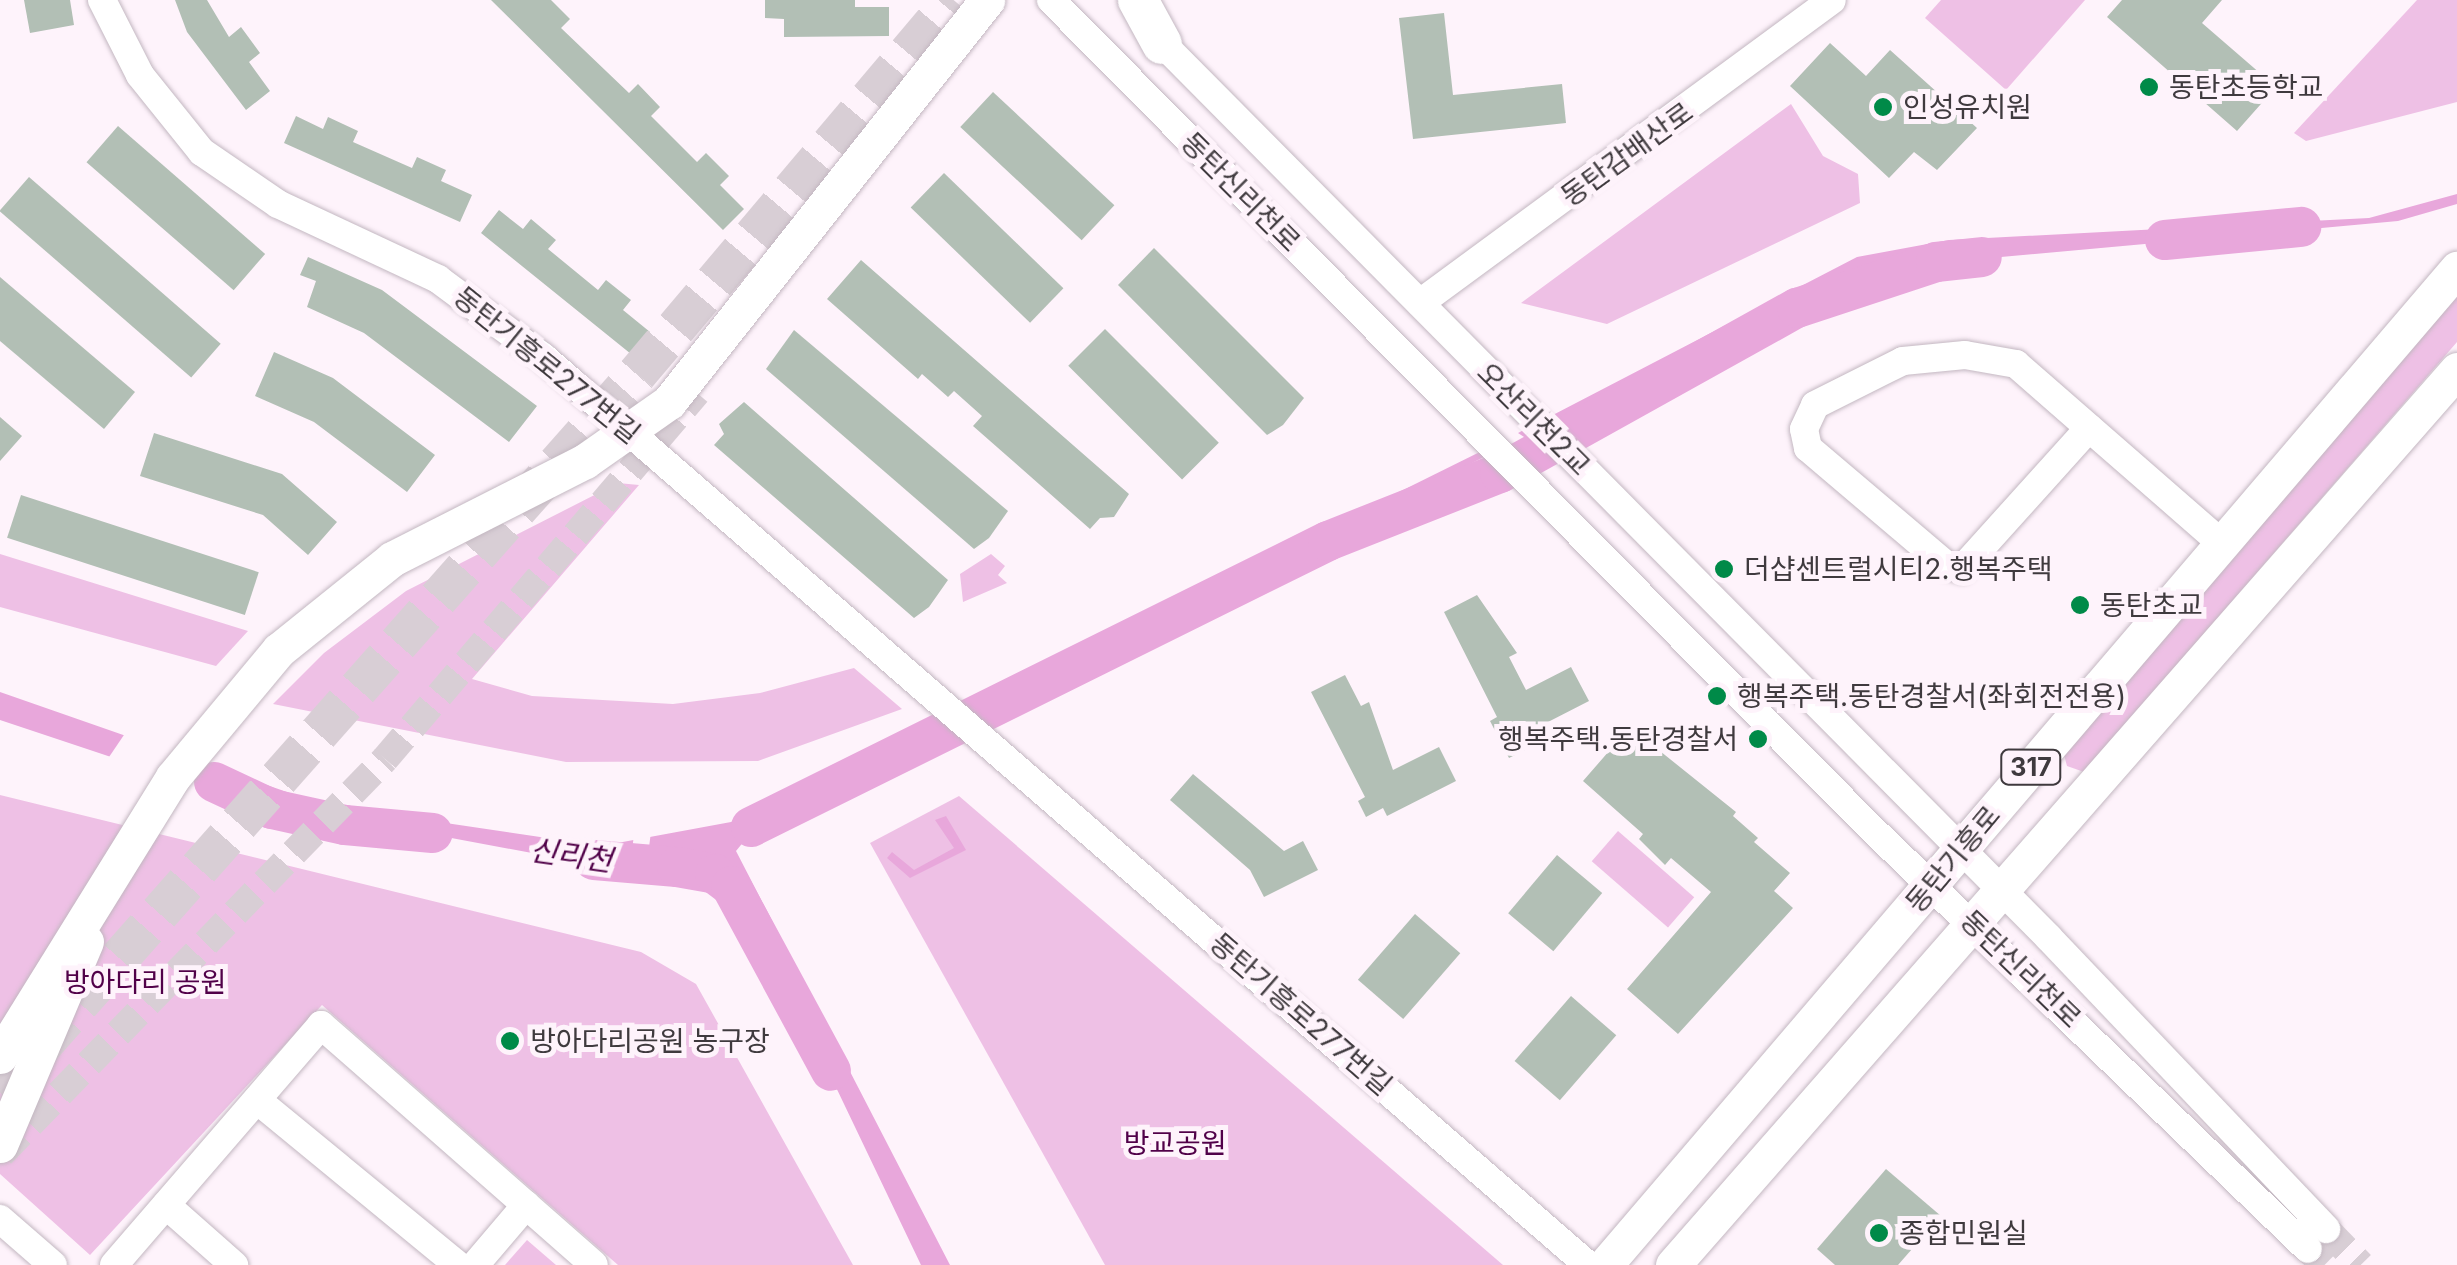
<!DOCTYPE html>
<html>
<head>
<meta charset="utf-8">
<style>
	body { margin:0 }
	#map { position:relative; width:2457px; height:1265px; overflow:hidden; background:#fef3fb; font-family:Inter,"Noto Sans KR",sans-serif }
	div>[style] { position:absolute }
	.green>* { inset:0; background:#eec0e5; transform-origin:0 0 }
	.water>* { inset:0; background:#e8a7db }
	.pier>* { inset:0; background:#fef3fb }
	.river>* { height:40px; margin:-20px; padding:0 20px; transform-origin:20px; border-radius:20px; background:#e8a7db }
	.building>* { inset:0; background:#b2bfb5; transform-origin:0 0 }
	.minor-tunnel>* { height:28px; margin-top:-14px; transform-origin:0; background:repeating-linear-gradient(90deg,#d8ced5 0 28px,transparent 0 42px) }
	.highway-tunnel>* { height:40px; margin-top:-20px; transform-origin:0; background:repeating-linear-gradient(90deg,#d8ced5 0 40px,transparent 0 60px) }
	.roads { filter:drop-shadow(0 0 2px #c3b7c1) drop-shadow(0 0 2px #c3b7c1) }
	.minor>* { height:28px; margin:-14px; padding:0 14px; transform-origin:14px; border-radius:14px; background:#fff }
	.major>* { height:35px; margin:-17.5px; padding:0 17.5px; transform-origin:17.5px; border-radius:17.5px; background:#fff }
	.highway>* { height:40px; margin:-20px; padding:0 20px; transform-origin:20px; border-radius:20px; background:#fff }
	.dots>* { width:28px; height:28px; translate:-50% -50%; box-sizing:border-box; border:5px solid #fef3fb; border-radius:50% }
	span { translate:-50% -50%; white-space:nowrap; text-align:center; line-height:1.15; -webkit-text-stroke:10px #fef3fb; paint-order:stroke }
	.shield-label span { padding:2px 8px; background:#fef3fb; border:2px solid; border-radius:8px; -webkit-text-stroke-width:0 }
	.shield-label { font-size:25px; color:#3f3a3e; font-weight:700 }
	.poi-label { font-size:28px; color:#3f3a3e }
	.left { translate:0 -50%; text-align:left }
	.right { translate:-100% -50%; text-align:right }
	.street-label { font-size:28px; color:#3f3a3e }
	.park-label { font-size:28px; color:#510149 }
	.water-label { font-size:30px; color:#500148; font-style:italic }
</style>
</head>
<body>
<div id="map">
	<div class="green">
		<i style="clip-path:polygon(1941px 0,2085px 0,2006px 90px,1925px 18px)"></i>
		<i style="clip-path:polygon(2417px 0,2457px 0,2457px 102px,2306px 141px,2294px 133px)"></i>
		<i style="clip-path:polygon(1791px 104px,1823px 156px,1858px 174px,1860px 203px,1607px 324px,1521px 303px)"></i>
		<i style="clip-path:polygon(2457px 293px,2457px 342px,2084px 772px,2067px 766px,2064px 755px,2141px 666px,2187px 601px)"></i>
		<i style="clip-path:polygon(618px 483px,639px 485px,472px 679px,532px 696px,673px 704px,760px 693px,854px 668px,902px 709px,758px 761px,566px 762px,273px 704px,324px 653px,406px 591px)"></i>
		<i style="clip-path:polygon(0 554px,248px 631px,216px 666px,0 607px)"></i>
		<i style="clip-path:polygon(991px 554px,1005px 566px,998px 575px,1007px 583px,963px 602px,960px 574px)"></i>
		<i style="clip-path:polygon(0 795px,641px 952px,696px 984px,853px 1265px,618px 1265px,322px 1005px,90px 1255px,0 1174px)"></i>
		<i style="clip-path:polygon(959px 796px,1503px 1265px,1105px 1265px,870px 843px)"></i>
		<i style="left:1618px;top:831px;width:101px;height:40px;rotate:41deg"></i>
		<i style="clip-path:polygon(527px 1240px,556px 1265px,505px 1265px)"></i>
	</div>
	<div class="water">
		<i style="clip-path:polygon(2457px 194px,2457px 204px,2398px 221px,1847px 271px,1527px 439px,1518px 433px,1857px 257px,1949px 240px,2369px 218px)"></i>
		<i style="clip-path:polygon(1506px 439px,1508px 445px,974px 713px,967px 706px)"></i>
		<i style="clip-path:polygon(0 692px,324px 805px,601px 846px,731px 822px,946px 719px,950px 723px,754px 829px,736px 851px,950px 1265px,921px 1265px,800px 1012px,789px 960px,721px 858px,612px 868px,228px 796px,0 720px)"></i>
		<i style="clip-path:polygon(946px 816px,966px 850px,910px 878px,887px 858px,892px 852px,914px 870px,954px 848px,935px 820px)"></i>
	</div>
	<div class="pier">
		<i style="clip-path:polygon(988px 690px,1004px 704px,976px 718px,963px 704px)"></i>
		<i style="clip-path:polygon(128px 729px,248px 769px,225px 800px,107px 760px)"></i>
		<i style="clip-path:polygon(651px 832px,646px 870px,629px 872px,634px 835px)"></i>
	</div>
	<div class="river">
		<i style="left:2165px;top:240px;width:137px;rotate:-5.5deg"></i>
		<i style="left:214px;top:782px;width:64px;rotate:25deg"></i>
		<i style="left:272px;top:809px;width:75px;rotate:12.4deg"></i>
		<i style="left:345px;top:825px;width:88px;rotate:5.2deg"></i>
		<i style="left:751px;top:827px;width:644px;rotate:-26.37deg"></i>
		<i style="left:1328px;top:541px;width:185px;rotate:-21.6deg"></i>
		<i style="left:1500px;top:473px;width:340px;rotate:-29.1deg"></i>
		<i style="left:1797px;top:308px;width:146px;rotate:-18.3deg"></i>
		<i style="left:1936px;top:262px;width:46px;rotate:-6.2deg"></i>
		<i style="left:594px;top:860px;width:83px;rotate:4.8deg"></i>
		<i style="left:677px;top:867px;width:39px;rotate:10deg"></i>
		<i style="left:715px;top:874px;width:20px;rotate:37deg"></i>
		<i style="left:731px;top:886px;width:210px;rotate:61.6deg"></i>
	</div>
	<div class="building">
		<i style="clip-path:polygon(24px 0,70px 0,74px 25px,30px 33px)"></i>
		<i style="clip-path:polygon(175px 0,207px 0,229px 37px,241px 27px,260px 53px,249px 62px,270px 91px,246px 110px,187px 32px)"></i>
		<i style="clip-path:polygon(491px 0,551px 0,570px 19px,561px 28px,629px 93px,638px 84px,660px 107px,651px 116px,697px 162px,706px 153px,729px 176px,720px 185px,744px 209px,723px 230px)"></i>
		<i style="clip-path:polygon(765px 0,855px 0,855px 7px,889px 7px,889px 36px,784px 37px,784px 19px,765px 18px)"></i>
		<i style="clip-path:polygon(2122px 0,2222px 0,2202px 23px,2276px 87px,2237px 131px,2107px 17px)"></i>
		<i style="clip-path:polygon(1444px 13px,1453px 95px,1562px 84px,1566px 123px,1413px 139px,1399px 18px)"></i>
		<i style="clip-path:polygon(1830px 43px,1866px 76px,1890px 50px,1977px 128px,1937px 170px,1914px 152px,1889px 178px,1790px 86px)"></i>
		<i style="left:993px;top:92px;width:166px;height:48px;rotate:43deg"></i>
		<i style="clip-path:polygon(296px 116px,323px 129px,328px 117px,358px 131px,353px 142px,412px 168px,417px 157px,446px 170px,441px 181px,472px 195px,460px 222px,284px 143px)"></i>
		<i style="left:118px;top:126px;width:195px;height:48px;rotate:41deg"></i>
		<i style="left:944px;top:173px;width:166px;height:48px;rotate:44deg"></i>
		<i style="left:29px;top:177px;width:254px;height:45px;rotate:41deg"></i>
		<i style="clip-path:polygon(499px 210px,523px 229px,531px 219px,556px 240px,548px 249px,598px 290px,606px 280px,631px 300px,623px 310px,650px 332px,631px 354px,481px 233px)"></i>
		<i style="clip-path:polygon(1154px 248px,1304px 398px,1283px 425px,1267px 435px,1118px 285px)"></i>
		<i style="clip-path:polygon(308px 257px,382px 290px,537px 406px,509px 442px,364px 333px,307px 307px,316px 281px,300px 275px)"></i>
		<i style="clip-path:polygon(861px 260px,1129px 494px,1114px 517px,1100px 518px,1090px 529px,973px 426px,982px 416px,954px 391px,948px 397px,922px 374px,918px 379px,827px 299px)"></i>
		<i style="clip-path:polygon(0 277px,135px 392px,104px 429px,0 341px)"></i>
		<i style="left:1105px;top:329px;width:161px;height:52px;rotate:45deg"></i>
		<i style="clip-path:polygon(794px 330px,1008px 511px,989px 538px,974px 549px,766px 369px)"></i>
		<i style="clip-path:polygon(274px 352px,333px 378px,435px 455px,407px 492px,314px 422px,255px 396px)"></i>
		<i style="clip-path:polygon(744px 402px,948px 580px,929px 607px,914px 618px,714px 445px,724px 434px,719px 424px)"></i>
		<i style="clip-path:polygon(0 417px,22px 436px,0 461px)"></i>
		<i style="clip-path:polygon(154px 433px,282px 474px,337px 522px,308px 555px,263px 515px,140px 476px)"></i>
		<i style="left:21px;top:495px;width:250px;height:45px;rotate:18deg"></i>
		<i style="clip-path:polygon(1477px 595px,1517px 653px,1509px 657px,1526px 690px,1571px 667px,1589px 701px,1548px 722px,1555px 735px,1509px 758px,1490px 721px,1497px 717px,1444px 612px)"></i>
		<i style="clip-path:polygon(1345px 675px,1361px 706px,1369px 702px,1393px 770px,1439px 747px,1456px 781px,1387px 816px,1383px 808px,1366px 817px,1358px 801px,1365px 797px,1311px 692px)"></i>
		<i style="clip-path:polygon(1630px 727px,1736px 812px,1733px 816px,1758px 838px,1754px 842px,1790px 873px,1774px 891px,1793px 908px,1678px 1034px,1627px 989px,1711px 892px,1671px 858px,1665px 865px,1639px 839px,1643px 834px,1583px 781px)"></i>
		<i style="clip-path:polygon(1193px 774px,1284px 851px,1303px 841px,1318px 870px,1264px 897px,1250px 870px,1170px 800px)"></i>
		<i style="left:1557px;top:855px;width:59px;height:76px;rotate:40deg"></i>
		<i style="left:1415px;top:914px;width:60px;height:87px;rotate:41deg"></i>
		<i style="left:1571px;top:996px;width:60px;height:86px;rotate:41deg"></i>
		<i style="clip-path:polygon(1886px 1169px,1941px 1216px,1898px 1265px,1835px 1265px,1817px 1249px)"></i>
	</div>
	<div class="minor-tunnel">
		<i style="left:1px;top:1154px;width:551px;rotate:-45.81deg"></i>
		<i style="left:385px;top:759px;width:481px;rotate:-49.6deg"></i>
		<i style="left:2326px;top:1229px;width:50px;rotate:45.8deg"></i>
		<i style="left:2308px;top:1249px;width:23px;rotate:45deg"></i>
	</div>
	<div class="highway-tunnel">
		<i style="left:0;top:1093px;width:961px;rotate:-48.46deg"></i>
		<i style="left:637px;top:374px;width:490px;rotate:-49.8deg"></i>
	</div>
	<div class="roads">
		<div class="minor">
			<i style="left:102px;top:0;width:84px;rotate:63.1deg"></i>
			<i style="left:140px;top:75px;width:99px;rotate:51.2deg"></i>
			<i style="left:202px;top:152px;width:92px;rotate:34.4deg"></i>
			<i style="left:278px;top:204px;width:177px;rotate:25.1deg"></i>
			<i style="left:438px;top:279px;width:131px;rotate:36.6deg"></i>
			<i style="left:543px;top:357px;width:1384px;rotate:40.99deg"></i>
			<i style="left:1051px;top:0;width:1167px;rotate:45.28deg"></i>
			<i style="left:1872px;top:829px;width:605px;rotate:43.93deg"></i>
			<i style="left:1150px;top:31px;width:1277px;rotate:45.25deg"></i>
			<i style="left:2049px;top:938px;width:402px;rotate:46.4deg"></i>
			<i style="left:1420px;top:303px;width:511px;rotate:-36.33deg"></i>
			<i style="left:2089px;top:428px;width:190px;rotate:132deg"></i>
			<i style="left:1962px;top:569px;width:16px;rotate:-166deg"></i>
			<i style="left:1946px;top:565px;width:181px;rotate:-139.7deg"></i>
			<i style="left:1808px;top:448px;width:19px;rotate:-102deg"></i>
			<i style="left:1804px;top:429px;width:26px;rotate:-65deg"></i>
			<i style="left:1815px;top:405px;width:98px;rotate:-26.6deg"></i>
			<i style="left:1903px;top:361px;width:62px;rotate:-5.5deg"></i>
			<i style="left:1965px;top:355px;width:52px;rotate:10deg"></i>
			<i style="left:2016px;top:364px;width:274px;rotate:41.1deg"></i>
			<i style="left:257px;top:1100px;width:260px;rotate:39.4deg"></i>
			<i style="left:166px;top:1205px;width:91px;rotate:41.4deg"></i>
			<i style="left:0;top:1219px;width:70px;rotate:41deg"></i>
			<i style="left:114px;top:1265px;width:317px;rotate:-49.2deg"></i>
			<i style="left:321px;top:1025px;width:363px;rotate:41.3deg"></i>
			<i style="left:475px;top:1265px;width:79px;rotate:-49.6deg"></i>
		</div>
		<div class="major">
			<i style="left:0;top:1056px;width:328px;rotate:-58.2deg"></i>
			<i style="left:173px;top:777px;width:165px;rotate:-50.2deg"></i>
			<i style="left:279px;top:650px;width:145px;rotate:-38.8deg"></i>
			<i style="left:392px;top:559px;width:216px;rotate:-26.9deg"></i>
			<i style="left:585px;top:461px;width:103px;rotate:-35.1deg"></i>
			<i style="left:669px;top:402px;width:513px;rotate:-51.65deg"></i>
			<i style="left:0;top:1145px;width:221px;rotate:-67.1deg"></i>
			<i style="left:1605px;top:1265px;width:1311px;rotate:-49.46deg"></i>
			<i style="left:1673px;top:1265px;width:1190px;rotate:-48.78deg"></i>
		</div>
		<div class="highway">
			<i style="left:1138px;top:0;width:50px;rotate:61.4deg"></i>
		</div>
	</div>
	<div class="dots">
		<i style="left:2149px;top:87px;background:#008a48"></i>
		<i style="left:1883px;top:107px;background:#008a48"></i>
		<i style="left:1724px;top:569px;background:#008a48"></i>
		<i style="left:2080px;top:605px;background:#008a48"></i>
		<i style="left:1717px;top:696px;background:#008a48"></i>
		<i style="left:1758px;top:739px;background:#008a48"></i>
		<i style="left:510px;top:1041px;background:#008a48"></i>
		<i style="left:1879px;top:1233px;background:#008a48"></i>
	</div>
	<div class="shield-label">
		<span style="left:2031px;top:767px">317</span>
	</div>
	<div class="poi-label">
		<span class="left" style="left:2169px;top:87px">동탄초등학교</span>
		<span class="left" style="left:1903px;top:107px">인성유치원</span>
		<span class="left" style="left:1744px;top:569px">더샵센트럴시티2.행복주택</span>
		<span class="left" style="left:2100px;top:605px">동탄초교</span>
		<span class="left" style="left:1737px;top:696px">행복주택.동탄경찰서(좌회전전용)</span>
		<span class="right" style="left:1738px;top:739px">행복주택.동탄경찰서</span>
		<span class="left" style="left:530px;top:1041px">방아다리공원 농구장</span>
		<span class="left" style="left:1899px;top:1233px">종합민원실</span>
	</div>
	<div class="street-label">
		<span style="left:1627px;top:154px;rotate:-36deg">동탄감배산로</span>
		<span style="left:1241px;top:192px;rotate:45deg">동탄신리천로</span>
		<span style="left:547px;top:365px;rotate:39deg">동탄기흥로277번길</span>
		<span style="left:1534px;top:419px;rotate:45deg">오산리천2교</span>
		<span style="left:1953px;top:859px;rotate:-50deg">동탄기흥로</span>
		<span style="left:2021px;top:969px;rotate:44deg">동탄신리천로</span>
		<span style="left:1301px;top:1014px;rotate:41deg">동탄기흥로277번길</span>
	</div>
	<div class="park-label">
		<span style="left:145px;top:982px">방아다리 공원</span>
		<span style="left:1175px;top:1143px">방교공원</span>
	</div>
	<div class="water-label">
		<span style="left:571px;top:855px;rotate:8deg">신리천</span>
	</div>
</div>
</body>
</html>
